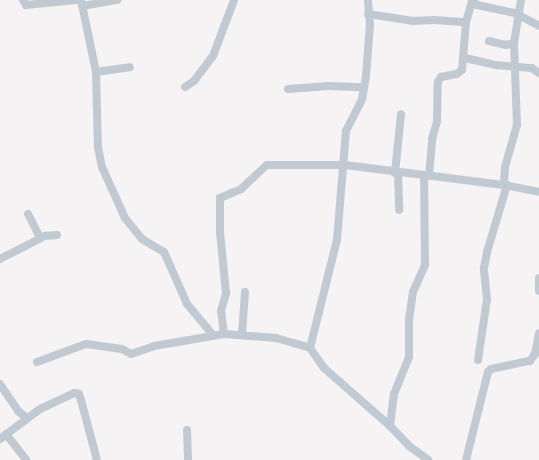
<!DOCTYPE html>
<html>
<head>
<meta charset="utf-8">
<style>
	body { margin:0 }
	#map { position:relative; width:539px; height:460px; overflow:hidden; background:#f5f3f3; font-family:"Space Grotesk",sans-serif }
	div>[style] { position:absolute }
	.minor>* { height:8px; margin:-4px; padding:0 4px; transform-origin:4px; border-radius:4px; background:#c1cad2 }
	span { translate:-50% -50%; white-space:nowrap; text-align:center; line-height:1.15; -webkit-text-stroke:4.5px #fff; paint-order:stroke }
</style>
</head>
<body>
<div id="map">
	<div class="minor">
		<i style="left:23px;top:0;width:6px;rotate:59deg"></i>
		<i style="left:26px;top:5px;width:50px;rotate:-5.7deg"></i>
		<i style="left:81px;top:0;width:74px;rotate:78.2deg"></i>
		<i style="left:96px;top:72px;width:75px;rotate:88.5deg"></i>
		<i style="left:98px;top:147px;width:20px;rotate:79deg"></i>
		<i style="left:102px;top:167px;width:56px;rotate:65.7deg"></i>
		<i style="left:125px;top:218px;width:27px;rotate:51deg"></i>
		<i style="left:142px;top:239px;width:26px;rotate:31deg"></i>
		<i style="left:164px;top:252px;width:57px;rotate:66.1deg"></i>
		<i style="left:187px;top:304px;width:40px;rotate:50deg"></i>
		<i style="left:472px;top:0;width:7px;rotate:45deg"></i>
		<i style="left:477px;top:5px;width:39px;rotate:12deg"></i>
		<i style="left:515px;top:13px;width:27px;rotate:28deg"></i>
		<i style="left:82px;top:6px;width:36px;rotate:-10deg"></i>
		<i style="left:368px;top:14px;width:46px;rotate:8.8deg"></i>
		<i style="left:413px;top:21px;width:21px;rotate:-3deg"></i>
		<i style="left:434px;top:20px;width:32px;rotate:4deg"></i>
		<i style="left:489px;top:41px;width:17px;rotate:13deg"></i>
		<i style="left:506px;top:45px;width:8px;rotate:-14deg"></i>
		<i style="left:465px;top:58px;width:32px;rotate:13deg"></i>
		<i style="left:496px;top:65px;width:36px;rotate:5deg"></i>
		<i style="left:532px;top:68px;width:9px;rotate:36deg"></i>
		<i style="left:96px;top:72px;width:34px;rotate:-8deg"></i>
		<i style="left:185px;top:87px;width:11px;rotate:-34deg"></i>
		<i style="left:194px;top:81px;width:31px;rotate:-53deg"></i>
		<i style="left:213px;top:56px;width:60px;rotate:-69.4deg"></i>
		<i style="left:288px;top:89px;width:40px;rotate:-4.3deg"></i>
		<i style="left:328px;top:86px;width:36px;rotate:2deg"></i>
		<i style="left:395px;top:173px;width:59px;rotate:-84.2deg"></i>
		<i style="left:398px;top:174px;width:36px;rotate:88deg"></i>
		<i style="left:429px;top:176px;width:37px;rotate:-85deg"></i>
		<i style="left:432px;top:139px;width:19px;rotate:-74deg"></i>
		<i style="left:437px;top:121px;width:39px;rotate:-89deg"></i>
		<i style="left:438px;top:82px;width:6px;rotate:-59deg"></i>
		<i style="left:441px;top:77px;width:16px;rotate:-11deg"></i>
		<i style="left:457px;top:74px;width:6px;rotate:-39deg"></i>
		<i style="left:462px;top:70px;width:48px;rotate:-85.2deg"></i>
		<i style="left:466px;top:22px;width:22px;rotate:-74deg"></i>
		<i style="left:504px;top:185px;width:18px;rotate:-87deg"></i>
		<i style="left:505px;top:167px;width:44px;rotate:-74.1deg"></i>
		<i style="left:517px;top:125px;width:82px;rotate:-92.1deg"></i>
		<i style="left:514px;top:43px;width:44px;rotate:-80.8deg"></i>
		<i style="left:28px;top:214px;width:27px;rotate:63deg"></i>
		<i style="left:0;top:259px;width:51px;rotate:-27.1deg"></i>
		<i style="left:45px;top:236px;width:12px;rotate:-5deg"></i>
		<i style="left:539px;top:278px;width:13px;rotate:90deg"></i>
		<i style="left:224px;top:334px;width:23px;rotate:-97deg"></i>
		<i style="left:221px;top:311px;width:19px;rotate:-74deg"></i>
		<i style="left:226px;top:293px;width:61px;rotate:-95.6deg"></i>
		<i style="left:220px;top:232px;width:34px;rotate:-90deg"></i>
		<i style="left:220px;top:198px;width:23px;rotate:-23deg"></i>
		<i style="left:241px;top:189px;width:35px;rotate:-43deg"></i>
		<i style="left:267px;top:165px;width:78px"></i>
		<i style="left:345px;top:165px;width:160px;rotate:7.2deg"></i>
		<i style="left:504px;top:185px;width:36px;rotate:11deg"></i>
		<i style="left:242px;top:334px;width:42px;rotate:-85.9deg"></i>
		<i style="left:310px;top:348px;width:111px;rotate:-76deg"></i>
		<i style="left:337px;top:240px;width:109px;rotate:-85.3deg"></i>
		<i style="left:346px;top:131px;width:36px;rotate:-63deg"></i>
		<i style="left:362px;top:99px;width:23px;rotate:-80deg"></i>
		<i style="left:366px;top:76px;width:52px;rotate:-85.6deg"></i>
		<i style="left:370px;top:24px;width:24px;rotate:-95deg"></i>
		<i style="left:478px;top:360px;width:62px;rotate:-81.6deg"></i>
		<i style="left:487px;top:299px;width:31px;rotate:-96deg"></i>
		<i style="left:484px;top:268px;width:16px;rotate:-79deg"></i>
		<i style="left:487px;top:252px;width:70px;rotate:-73.4deg"></i>
		<i style="left:37px;top:362px;width:52px;rotate:-20.2deg"></i>
		<i style="left:86px;top:344px;width:36px;rotate:8deg"></i>
		<i style="left:122px;top:349px;width:10px;rotate:29deg"></i>
		<i style="left:131px;top:354px;width:24px;rotate:-19deg"></i>
		<i style="left:154px;top:346px;width:71px;rotate:-9.7deg"></i>
		<i style="left:224px;top:334px;width:52px;rotate:4.4deg"></i>
		<i style="left:276px;top:338px;width:35px;rotate:16deg"></i>
		<i style="left:310px;top:348px;width:24px;rotate:55deg"></i>
		<i style="left:324px;top:368px;width:88px;rotate:41.3deg"></i>
		<i style="left:390px;top:426px;width:28px;rotate:46deg"></i>
		<i style="left:409px;top:446px;width:24px;rotate:36deg"></i>
		<i style="left:0;top:384px;width:32px;rotate:56deg"></i>
		<i style="left:18px;top:411px;width:11px;rotate:38deg"></i>
		<i style="left:390px;top:426px;width:32px;rotate:-83deg"></i>
		<i style="left:394px;top:394px;width:40px;rotate:-68deg"></i>
		<i style="left:409px;top:357px;width:37px;rotate:-90deg"></i>
		<i style="left:409px;top:320px;width:28px;rotate:-82deg"></i>
		<i style="left:413px;top:292px;width:30px;rotate:-66deg"></i>
		<i style="left:425px;top:265px;width:90px;rotate:-90.6deg"></i>
		<i style="left:187px;top:430px;width:30px;rotate:88deg"></i>
		<i style="left:6px;top:434px;width:33px;rotate:52deg"></i>
		<i style="left:0;top:439px;width:50px;rotate:-36.9deg"></i>
		<i style="left:40px;top:409px;width:38px;rotate:-25deg"></i>
		<i style="left:75px;top:393px;width:4px;rotate:14deg"></i>
		<i style="left:79px;top:394px;width:6px;rotate:72deg"></i>
		<i style="left:81px;top:400px;width:62px;rotate:75.1deg"></i>
		<i style="left:466px;top:460px;width:91px;rotate:-76deg"></i>
		<i style="left:488px;top:372px;width:4px;rotate:-45deg"></i>
		<i style="left:491px;top:369px;width:40px;rotate:-12deg"></i>
		<i style="left:530px;top:361px;width:9px;rotate:-54deg"></i>
		<i style="left:535px;top:354px;width:21px;rotate:-79deg"></i>
	</div>
</div>
</body>
</html>
